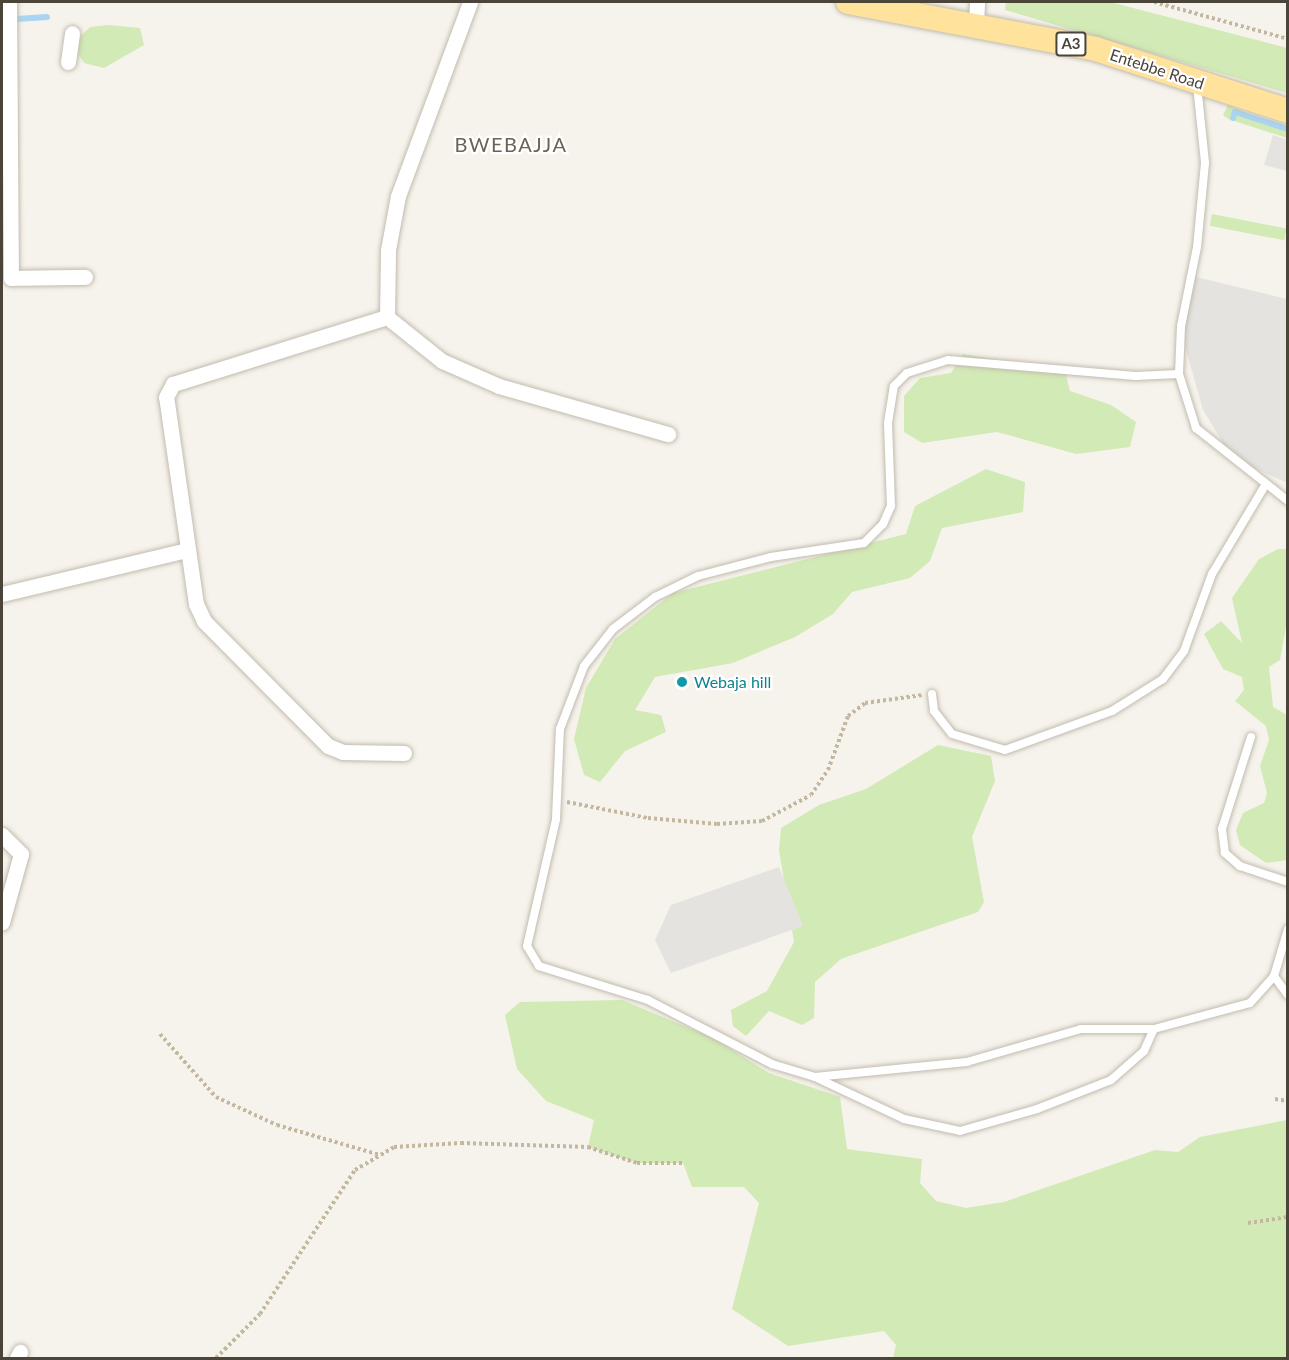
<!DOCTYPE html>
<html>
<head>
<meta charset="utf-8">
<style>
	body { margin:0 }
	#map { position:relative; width:1289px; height:1360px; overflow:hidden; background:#f6f3ec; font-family:Lato,sans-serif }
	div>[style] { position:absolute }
	.green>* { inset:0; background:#d2eab5; transform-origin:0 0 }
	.parking>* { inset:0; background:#e5e3e0 }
	.stream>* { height:6px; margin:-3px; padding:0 3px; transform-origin:3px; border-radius:3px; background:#a9d4f2 }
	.path>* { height:4px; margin-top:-2px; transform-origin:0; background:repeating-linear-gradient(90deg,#c4b79f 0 3px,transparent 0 6px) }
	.roads { filter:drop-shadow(0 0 2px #c2bbae) drop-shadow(0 0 2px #c2bbae) }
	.lane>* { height:8px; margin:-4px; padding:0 4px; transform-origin:4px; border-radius:4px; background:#fff }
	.street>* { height:15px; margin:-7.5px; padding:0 7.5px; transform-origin:7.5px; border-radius:7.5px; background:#fff }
	.primary>* { height:24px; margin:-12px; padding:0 12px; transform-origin:12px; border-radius:12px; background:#ffe39c }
	.dots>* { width:16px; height:16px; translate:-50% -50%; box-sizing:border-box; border:3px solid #fff; border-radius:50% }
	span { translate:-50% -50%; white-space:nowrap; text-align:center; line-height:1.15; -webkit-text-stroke:4.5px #fff; paint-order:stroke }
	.shield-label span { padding:2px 4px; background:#fff; border:2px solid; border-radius:4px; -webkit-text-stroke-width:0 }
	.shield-label { font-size:15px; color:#4b4439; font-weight:700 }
	.street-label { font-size:16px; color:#4b4439 }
	.culture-label { font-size:16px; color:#0d838f }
	.left { translate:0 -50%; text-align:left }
	.quarter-label { font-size:20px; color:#6e6250; letter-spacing:1.5px }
	.frame { position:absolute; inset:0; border:3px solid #4b4439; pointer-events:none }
</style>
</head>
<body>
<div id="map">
	<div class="green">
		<i style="clip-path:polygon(1006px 2px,1110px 2px,1287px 48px,1287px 93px,1005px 10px)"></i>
		<i style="clip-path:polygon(109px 25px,140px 28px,144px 45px,104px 68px,84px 63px,72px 45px,90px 27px)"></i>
		<i style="clip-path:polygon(1228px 105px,1287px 129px,1287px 138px,1228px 119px,1223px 115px)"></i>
		<i style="left:1212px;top:214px;width:76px;height:12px;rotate:11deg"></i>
		<i style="clip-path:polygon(963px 354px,1065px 371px,1070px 391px,1111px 405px,1136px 422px,1130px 447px,1076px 454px,997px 432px,922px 443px,904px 432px,904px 396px,920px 378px,951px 373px)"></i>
		<i style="clip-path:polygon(986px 469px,1025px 482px,1023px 512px,942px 528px,930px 561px,910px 578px,852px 592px,833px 614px,795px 637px,733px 663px,655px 677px,635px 710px,661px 715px,666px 732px,625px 751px,600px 782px,584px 775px,574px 739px,586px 688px,615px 639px,673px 593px,906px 534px,915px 506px)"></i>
		<i style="clip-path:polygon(1278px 549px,1287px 549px,1287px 621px,1280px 660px,1269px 667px,1273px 707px,1287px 715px,1288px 860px,1266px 863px,1240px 845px,1236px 830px,1243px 813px,1264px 803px,1267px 793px,1260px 766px,1269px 740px,1266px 726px,1235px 701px,1244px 690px,1242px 677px,1223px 669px,1204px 634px,1221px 621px,1242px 643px,1232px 598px,1259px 559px)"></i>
		<i style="clip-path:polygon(938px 745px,991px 756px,995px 781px,972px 837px,984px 902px,978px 912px,841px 959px,815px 982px,814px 1018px,802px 1025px,769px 1011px,746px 1036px,733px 1026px,731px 1010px,767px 991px,794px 942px,779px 850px,781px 828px,819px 805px,866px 789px)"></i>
		<i style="clip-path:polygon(622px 1000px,713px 1038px,769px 1073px,840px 1097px,847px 1149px,922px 1159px,920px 1183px,936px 1201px,966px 1208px,1004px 1202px,1155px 1150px,1178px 1152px,1200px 1137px,1287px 1120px,1287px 1358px,893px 1358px,896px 1345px,884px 1331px,788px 1346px,732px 1309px,759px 1203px,744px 1187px,692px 1187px,683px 1163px,637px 1163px,588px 1147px,594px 1120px,546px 1101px,517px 1069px,505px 1015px,520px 1002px)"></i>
	</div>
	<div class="parking">
		<i style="clip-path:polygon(1273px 135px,1287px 140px,1287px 171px,1264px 165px)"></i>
		<i style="clip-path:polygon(1196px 277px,1287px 299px,1287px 483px,1232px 458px,1203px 410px,1186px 350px,1183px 313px)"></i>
		<i style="clip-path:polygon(779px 867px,803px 926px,671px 973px,655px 940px,671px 905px)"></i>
	</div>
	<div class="stream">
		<i style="left:2px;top:20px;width:45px;rotate:-3.8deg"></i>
		<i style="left:1233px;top:118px;width:6px;rotate:-72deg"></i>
		<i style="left:1235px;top:112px;width:56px;rotate:17.8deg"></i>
	</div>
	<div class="path">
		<i style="left:1154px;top:2px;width:139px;rotate:15.4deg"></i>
		<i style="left:567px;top:802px;width:83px;rotate:11.2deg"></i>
		<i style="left:648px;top:818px;width:69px;rotate:5deg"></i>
		<i style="left:717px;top:824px;width:45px;rotate:-3.8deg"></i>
		<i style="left:762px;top:821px;width:55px;rotate:-28deg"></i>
		<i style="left:811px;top:795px;width:30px;rotate:-56deg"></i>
		<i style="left:828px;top:770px;width:58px;rotate:-69.7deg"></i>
		<i style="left:848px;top:716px;width:21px;rotate:-37deg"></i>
		<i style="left:865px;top:703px;width:58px;rotate:-8deg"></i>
		<i style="left:160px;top:1034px;width:84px;rotate:48.4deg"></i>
		<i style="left:216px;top:1097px;width:67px;rotate:24.7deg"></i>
		<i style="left:277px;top:1125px;width:107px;rotate:16.2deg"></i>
		<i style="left:1275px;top:1099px;width:13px;rotate:9deg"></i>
		<i style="left:1248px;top:1223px;width:40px;rotate:-8.5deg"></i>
		<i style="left:216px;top:1358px;width:62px;rotate:-45deg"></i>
		<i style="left:260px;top:1314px;width:173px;rotate:-56.6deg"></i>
		<i style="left:355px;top:1170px;width:45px;rotate:-30.5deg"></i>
		<i style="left:394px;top:1147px;width:67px;rotate:-3.4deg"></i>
		<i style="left:461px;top:1143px;width:127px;rotate:1.8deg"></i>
		<i style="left:588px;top:1147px;width:52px;rotate:18.1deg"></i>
		<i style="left:637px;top:1163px;width:46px"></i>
	</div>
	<div class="roads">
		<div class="lane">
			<i style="left:1197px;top:85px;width:78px;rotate:84.1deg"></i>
			<i style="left:1205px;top:163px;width:84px;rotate:95.4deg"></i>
			<i style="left:1197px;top:247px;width:81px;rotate:101.4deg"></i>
			<i style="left:1181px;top:326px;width:48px;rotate:92.4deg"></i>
			<i style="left:1179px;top:374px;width:57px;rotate:72.5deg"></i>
			<i style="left:1196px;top:428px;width:117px;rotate:38.4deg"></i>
			<i style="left:932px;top:694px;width:17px;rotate:83deg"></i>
			<i style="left:934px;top:711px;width:29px;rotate:52deg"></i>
			<i style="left:952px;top:734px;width:55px;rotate:16.8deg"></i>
			<i style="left:1005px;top:750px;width:114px;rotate:-20deg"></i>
			<i style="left:1112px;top:711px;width:60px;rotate:-32.1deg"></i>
			<i style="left:1163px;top:679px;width:35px;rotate:-53deg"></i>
			<i style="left:1184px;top:651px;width:82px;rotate:-70deg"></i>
			<i style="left:1212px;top:574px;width:101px;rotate:-59.1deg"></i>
			<i style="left:1251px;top:737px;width:96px;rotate:107.5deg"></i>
			<i style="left:1222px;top:829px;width:24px;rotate:83deg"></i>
			<i style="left:1225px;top:853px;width:20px;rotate:41deg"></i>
			<i style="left:1240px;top:866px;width:51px;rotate:18.4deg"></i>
			<i style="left:1274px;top:976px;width:24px;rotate:54deg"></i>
			<i style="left:1154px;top:1029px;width:73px;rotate:180deg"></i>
			<i style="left:1081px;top:1029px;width:119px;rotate:163.9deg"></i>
			<i style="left:967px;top:1062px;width:153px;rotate:174.4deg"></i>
			<i style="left:815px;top:1077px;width:45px;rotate:-163.2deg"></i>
			<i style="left:772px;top:1064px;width:140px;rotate:-152.7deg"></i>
			<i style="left:648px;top:1000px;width:114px;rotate:-162.7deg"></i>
			<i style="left:539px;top:966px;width:23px;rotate:-121deg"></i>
			<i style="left:527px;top:946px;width:130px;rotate:-77.1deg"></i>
			<i style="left:556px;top:819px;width:90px;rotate:-87.5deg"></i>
			<i style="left:560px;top:729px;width:67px;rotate:-69.1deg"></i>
			<i style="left:584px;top:666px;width:47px;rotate:-51.9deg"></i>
			<i style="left:613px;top:629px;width:53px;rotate:-37.3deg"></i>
			<i style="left:655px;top:597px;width:48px;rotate:-26deg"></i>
			<i style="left:698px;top:576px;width:75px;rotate:-14.6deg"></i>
			<i style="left:771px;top:557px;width:94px;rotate:-8.6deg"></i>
			<i style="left:864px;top:543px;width:27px;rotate:-45deg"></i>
			<i style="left:883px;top:524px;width:20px;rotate:-66deg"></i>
			<i style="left:891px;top:506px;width:83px;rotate:-92.1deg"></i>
			<i style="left:888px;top:423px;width:37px;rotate:-81deg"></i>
			<i style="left:894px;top:386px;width:18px;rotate:-45deg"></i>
			<i style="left:907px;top:373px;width:43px;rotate:-17.6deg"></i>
			<i style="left:948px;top:360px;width:188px;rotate:4.9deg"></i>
			<i style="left:1135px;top:376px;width:44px;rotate:-2.6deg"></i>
			<i style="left:817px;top:1078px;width:96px;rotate:25.2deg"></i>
			<i style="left:904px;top:1119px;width:57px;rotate:12.1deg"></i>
			<i style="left:960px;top:1131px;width:80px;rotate:-15.9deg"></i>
			<i style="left:1037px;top:1109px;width:79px;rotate:-21.4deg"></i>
			<i style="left:1111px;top:1080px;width:44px;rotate:-41.3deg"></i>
			<i style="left:1144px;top:1051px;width:24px;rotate:-66deg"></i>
			<i style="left:1154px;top:1029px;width:99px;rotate:-15.2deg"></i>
			<i style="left:1250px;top:1003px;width:36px;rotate:-48deg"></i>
			<i style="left:1274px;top:976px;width:49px;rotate:-73.4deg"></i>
		</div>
		<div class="street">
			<i style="left:9px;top:2px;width:276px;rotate:89.6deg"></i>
			<i style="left:11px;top:278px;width:74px;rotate:-0.8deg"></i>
			<i style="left:976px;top:23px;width:21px;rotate:-87deg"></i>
			<i style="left:68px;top:62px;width:29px;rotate:-82deg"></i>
			<i style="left:387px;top:317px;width:70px;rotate:38.7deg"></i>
			<i style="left:442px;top:361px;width:62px;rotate:23.7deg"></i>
			<i style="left:499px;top:386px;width:176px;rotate:15.9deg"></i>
			<i style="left:2px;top:594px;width:190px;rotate:-13.4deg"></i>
			<i style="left:404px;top:753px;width:61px;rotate:-179.1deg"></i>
			<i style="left:343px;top:752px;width:16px;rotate:-158deg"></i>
			<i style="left:328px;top:746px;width:176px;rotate:-134.8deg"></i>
			<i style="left:204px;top:621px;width:19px;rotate:-115deg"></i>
			<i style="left:196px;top:604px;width:209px;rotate:-98.2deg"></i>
			<i style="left:166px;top:397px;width:15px;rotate:-62deg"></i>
			<i style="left:173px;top:384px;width:224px;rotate:-17.4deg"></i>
			<i style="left:387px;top:317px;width:67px;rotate:-89.1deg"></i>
			<i style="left:388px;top:250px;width:55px;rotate:-79.5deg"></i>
			<i style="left:398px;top:196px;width:207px;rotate:-69.6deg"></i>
			<i style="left:2px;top:835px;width:27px;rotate:45deg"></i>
			<i style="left:21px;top:854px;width:71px;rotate:105.6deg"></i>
			<i style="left:17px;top:1358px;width:7px;rotate:-63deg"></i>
		</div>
		<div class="primary">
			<i style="left:848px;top:2px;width:252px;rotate:10.7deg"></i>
			<i style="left:1096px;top:49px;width:202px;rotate:17.9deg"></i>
		</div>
	</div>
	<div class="dots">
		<i style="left:682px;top:682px;background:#0f9aa8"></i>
	</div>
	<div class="shield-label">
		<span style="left:1071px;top:44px">A3</span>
	</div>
	<div class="street-label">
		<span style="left:1157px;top:69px;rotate:18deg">Entebbe Road</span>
	</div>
	<div class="culture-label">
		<span class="left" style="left:694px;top:682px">Webaja hill</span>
	</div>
	<div class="quarter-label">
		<span style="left:511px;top:144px">BWEBAJJA</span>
	</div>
	<div class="frame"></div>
</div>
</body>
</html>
